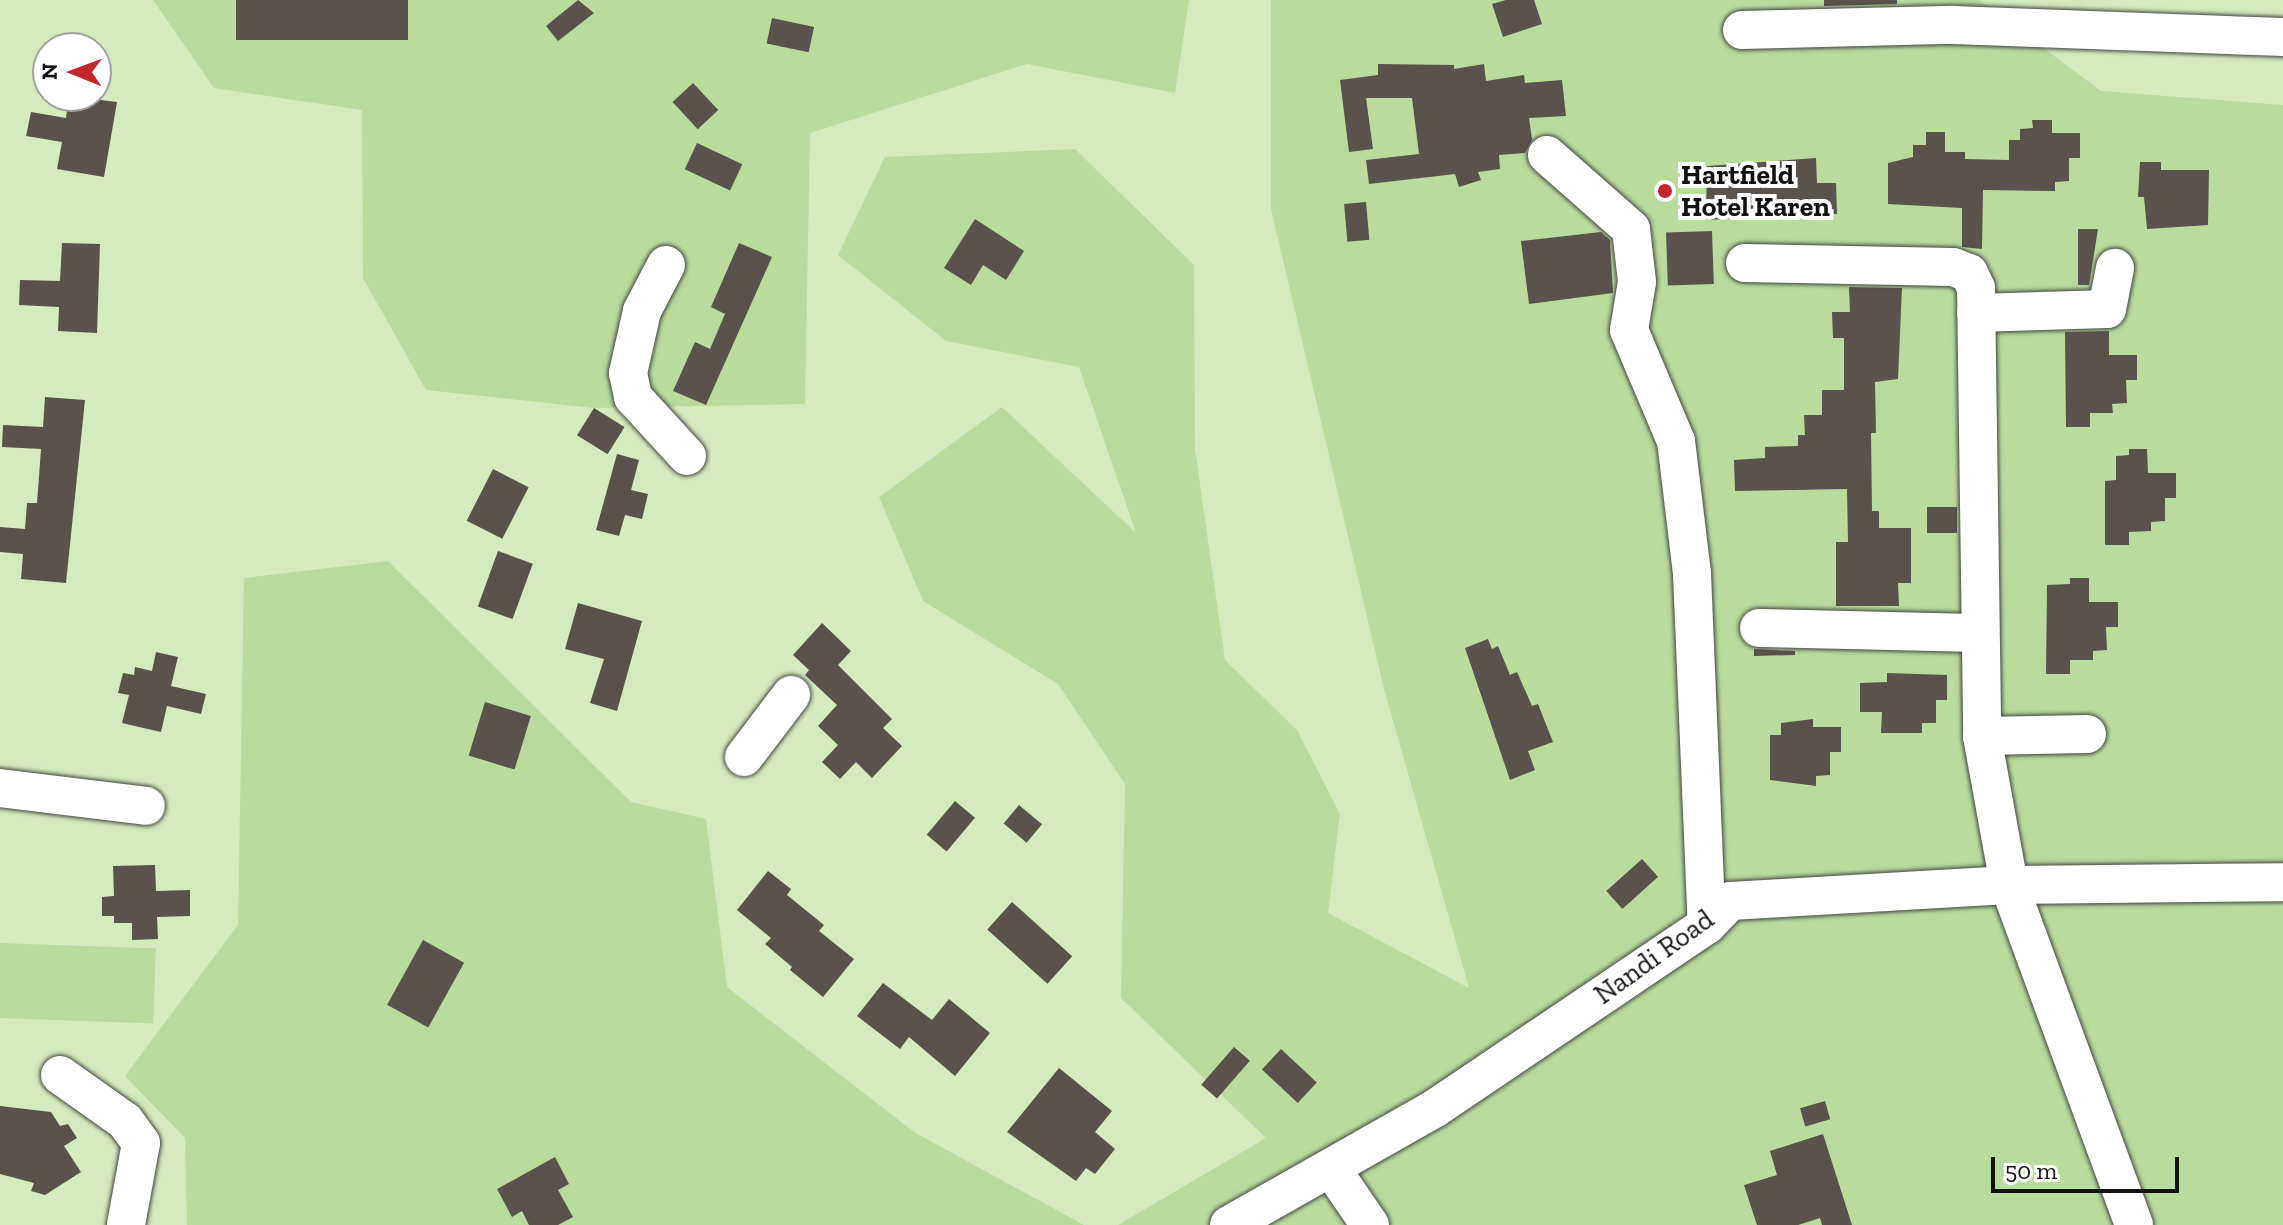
<!DOCTYPE html>
<html>
<head>
<meta charset="utf-8">
<style>
	body { margin:0 }
	#map { position:relative; width:2283px; height:1225px; overflow:hidden; background:#fffdf5; font-family:"Zilla Slab",serif }
	div>[style] { position:absolute }
	.green>* { inset:0; background:#d5ebbd }
	.forest>* { inset:0; background:#b9dc9c; transform-origin:0 0 }
	.building>* { inset:0; background:#5a524d; transform-origin:0 0 }
	.roads { filter:drop-shadow(0 0 2px #444) drop-shadow(0 0 2px #444) }
	.minor>* { height:38px; margin:-19px; padding:0 19px; transform-origin:19px; border-radius:19px; background:#fff }
	.dots>* { width:22px; height:22px; translate:-50% -50%; box-sizing:border-box; border:4px solid #fff; border-radius:50% }
	span { translate:-50% -50%; white-space:nowrap; text-align:center; line-height:1.15; -webkit-text-stroke:8px #fff; paint-order:stroke }
	.poi-label { font-size:28px; color:#111; font-weight:700 }
	.left { translate:0 -50%; text-align:left }
	.street-label { font-size:28px; color:#111 }
	.north { position:absolute; left:32px; top:32px; width:80px; height:80px; box-sizing:border-box; background:#fff; border:2px solid #a0a0a0; border-radius:50%; rotate:271deg; font-size:22px; font-weight:700; line-height:32px; text-align:center; color:#111 }
	.north::after { content:''; display:block; margin:auto; width:28px; height:36px; background:#c4262e; clip-path:polygon(50% 0,100% 100%,50% 72%,0 100%) }
	.scale { position:absolute; left:1991px; top:1157px; width:188px; height:36px; box-sizing:border-box; border:4px solid #111; border-top:0; padding-left:10px; font-size:24px; line-height:28px; white-space:nowrap; color:#111; -webkit-text-stroke:6px #fff; paint-order:stroke }
</style>
</head>
<body>
<div id="map">
	<div class="green">
		<i style="clip-path:polygon(evenodd,0 0,2283px 0,2283px 1225px,0 1225px,0 0,48px 48px,96px 48px,96px 96px,48px 96px,48px 48px)"></i>
	</div>
	<div class="forest">
		<i style="clip-path:polygon(153px 0,1189px 0,1175px 93px,1027px 64px,810px 133px,805px 404px,594px 408px,426px 390px,363px 278px,362px 110px,214px 88px)"></i>
		<i style="clip-path:polygon(1271px 0,1979px 0,2101px 91px,2283px 105px,2283px 1225px,1118px 1225px,1266px 1138px,1121px 998px,1125px 784px,1058px 684px,923px 601px,879px 497px,1002px 407px,1136px 533px,1079px 367px,946px 341px,838px 255px,885px 157px,1075px 149px,1194px 265px,1195px 449px,1225px 660px,1297px 730px,1340px 814px,1328px 913px,1469px 988px,1384px 689px,1271px 209px)"></i>
		<i style="clip-path:polygon(388px 561px,631px 802px,706px 819px,727px 987px,914px 1132px,1084px 1225px,187px 1225px,185px 1138px,125px 1076px,238px 925px,244px 578px)"></i>
		<i style="left:0;top:943px;width:156px;height:75px;rotate:2deg"></i>
	</div>
	<div class="building">
		<i style="left:236px;top:0;width:172px;height:40px"></i>
		<i style="clip-path:polygon(578px 0,594px 13px,558px 41px,546px 26px)"></i>
		<i style="clip-path:polygon(1506px 0,1534px 0,1542px 24px,1503px 37px,1492px 4px)"></i>
		<i style="clip-path:polygon(1824px 0,1897px 0,1897px 4px,1824px 6px)"></i>
		<i style="left:772px;top:18px;width:43px;height:26px;rotate:12deg"></i>
		<i style="clip-path:polygon(1378px 64px,1454px 65px,1454px 69px,1484px 64px,1486px 81px,1524px 75px,1525px 83px,1562px 80px,1566px 116px,1529px 118px,1532px 140px,1525px 153px,1499px 155px,1500px 169px,1478px 172px,1481px 180px,1459px 187px,1455px 174px,1369px 184px,1366px 160px,1419px 154px,1412px 98px,1366px 98px,1373px 149px,1349px 152px,1340px 80px,1378px 75px)"></i>
		<i style="left:693px;top:83px;width:37px;height:28px;rotate:47deg"></i>
		<i style="clip-path:polygon(69px 96px,117px 102px,104px 177px,57px 169px,62px 142px,26px 136px,31px 112px,66px 118px)"></i>
		<i style="clip-path:polygon(2032px 120px,2052px 120px,2052px 133px,2080px 133px,2080px 158px,2069px 158px,2069px 181px,2055px 182px,2055px 191px,1983px 190px,1982px 249px,1962px 247px,1962px 208px,1888px 204px,1888px 163px,1913px 157px,1913px 145px,1926px 145px,1926px 132px,1945px 132px,1945px 152px,1965px 152px,1965px 159px,2009px 160px,2009px 140px,2020px 140px,2020px 129px,2033px 128px)"></i>
		<i style="left:697px;top:143px;width:50px;height:29px;rotate:25deg"></i>
		<i style="clip-path:polygon(1816px 158px,1817px 183px,1836px 183px,1837px 214px,1706px 220px,1707px 166px)"></i>
		<i style="clip-path:polygon(2140px 162px,2161px 162px,2161px 170px,2209px 170px,2208px 225px,2147px 229px,2144px 197px,2138px 197px)"></i>
		<i style="left:1366px;top:202px;width:38px;height:22px;rotate:85deg"></i>
		<i style="clip-path:polygon(975px 219px,1024px 251px,1006px 280px,983px 265px,971px 285px,944px 268px)"></i>
		<i style="clip-path:polygon(2078px 229px,2098px 229px,2089px 285px,2078px 285px)"></i>
		<i style="left:1712px;top:231px;width:53px;height:46px;rotate:88deg"></i>
		<i style="clip-path:polygon(1601px 232px,1610px 240px,1613px 293px,1529px 304px,1521px 241px)"></i>
		<i style="clip-path:polygon(62px 243px,100px 244px,97px 333px,58px 331px,59px 307px,19px 305px,20px 280px,60px 281px)"></i>
		<i style="clip-path:polygon(739px 243px,772px 257px,706px 405px,673px 391px,695px 342px,710px 349px,725px 314px,711px 307px)"></i>
		<i style="clip-path:polygon(1849px 287px,1902px 288px,1898px 379px,1875px 382px,1876px 433px,1871px 433px,1872px 511px,1879px 511px,1879px 528px,1911px 528px,1911px 583px,1898px 583px,1899px 606px,1836px 606px,1836px 542px,1848px 542px,1847px 489px,1735px 491px,1734px 460px,1765px 458px,1765px 447px,1798px 446px,1798px 435px,1805px 435px,1804px 415px,1822px 415px,1822px 390px,1844px 390px,1844px 338px,1833px 338px,1832px 312px,1850px 312px)"></i>
		<i style="clip-path:polygon(2109px 331px,2109px 355px,2137px 355px,2137px 380px,2126px 380px,2127px 403px,2112px 404px,2113px 413px,2090px 413px,2090px 427px,2066px 427px,2065px 332px)"></i>
		<i style="clip-path:polygon(45px 397px,85px 400px,66px 583px,21px 579px,23px 554px,0 552px,0 527px,25px 529px,27px 503px,37px 503px,41px 449px,2px 447px,3px 425px,43px 427px)"></i>
		<i style="left:594px;top:408px;width:36px;height:32px;rotate:32deg"></i>
		<i style="clip-path:polygon(2129px 449px,2147px 449px,2148px 473px,2176px 473px,2176px 498px,2165px 498px,2165px 521px,2151px 522px,2151px 531px,2129px 532px,2129px 545px,2105px 545px,2105px 481px,2116px 480px,2116px 456px,2129px 455px)"></i>
		<i style="clip-path:polygon(617px 454px,639px 460px,631px 490px,648px 494px,642px 519px,625px 515px,619px 536px,596px 530px)"></i>
		<i style="left:493px;top:469px;width:40px;height:58px;rotate:27deg"></i>
		<i style="left:1927px;top:507px;width:30px;height:26px"></i>
		<i style="left:498px;top:551px;width:37px;height:59px;rotate:20deg"></i>
		<i style="clip-path:polygon(2070px 578px,2089px 578px,2089px 602px,2118px 602px,2118px 627px,2106px 627px,2107px 650px,2093px 651px,2093px 660px,2070px 660px,2070px 674px,2046px 674px,2047px 585px,2070px 584px)"></i>
		<i style="clip-path:polygon(578px 603px,642px 621px,617px 711px,590px 703px,604px 659px,565px 649px)"></i>
		<i style="clip-path:polygon(822px 623px,851px 651px,838px 665px,892px 719px,883px 728px,902px 746px,872px 778px,856px 762px,840px 779px,822px 762px,838px 745px,818px 726px,837px 705px,805px 675px,809px 670px,793px 655px)"></i>
		<i style="clip-path:polygon(1488px 639px,1492px 649px,1498px 646px,1510px 675px,1517px 672px,1532px 706px,1538px 704px,1553px 742px,1528px 751px,1535px 770px,1510px 780px,1465px 648px)"></i>
		<i style="clip-path:polygon(1754px 649px,1795px 651px,1795px 655px,1754px 656px)"></i>
		<i style="clip-path:polygon(156px 652px,178px 657px,171px 686px,206px 694px,201px 714px,167px 706px,161px 732px,122px 723px,129px 695px,118px 693px,123px 673px,134px 675px,135px 667px,152px 671px)"></i>
		<i style="clip-path:polygon(1887px 673px,1947px 675px,1947px 700px,1936px 700px,1936px 723px,1922px 723px,1922px 733px,1881px 733px,1882px 712px,1860px 712px,1860px 683px,1887px 682px)"></i>
		<i style="left:485px;top:702px;width:48px;height:56px;rotate:17deg"></i>
		<i style="clip-path:polygon(1813px 719px,1813px 727px,1841px 727px,1841px 752px,1830px 752px,1830px 775px,1816px 776px,1816px 786px,1770px 780px,1770px 735px,1781px 735px,1781px 723px)"></i>
		<i style="left:955px;top:801px;width:26px;height:44px;rotate:40deg"></i>
		<i style="left:1019px;top:805px;width:30px;height:24px;rotate:40deg"></i>
		<i style="left:1642px;top:859px;width:24px;height:48px;rotate:48deg"></i>
		<i style="clip-path:polygon(155px 865px,156px 891px,190px 890px,190px 916px,157px 917px,158px 939px,132px 940px,132px 923px,114px 923px,114px 916px,102px 916px,102px 897px,114px 896px,113px 866px)"></i>
		<i style="clip-path:polygon(768px 871px,791px 889px,787px 895px,824px 925px,819px 931px,854px 959px,823px 997px,790px 970px,792px 967px,765px 944px,771px 938px,737px 910px)"></i>
		<i style="left:1012px;top:902px;width:81px;height:37px;rotate:42deg"></i>
		<i style="left:423px;top:940px;width:47px;height:74px;rotate:29deg"></i>
		<i style="clip-path:polygon(883px 983px,932px 1020px,949px 999px,990px 1033px,955px 1076px,909px 1037px,900px 1049px,857px 1016px)"></i>
		<i style="left:1234px;top:1047px;width:21px;height:50px;rotate:41deg"></i>
		<i style="left:1281px;top:1049px;width:49px;height:28px;rotate:43deg"></i>
		<i style="clip-path:polygon(1059px 1068px,1112px 1111px,1095px 1132px,1115px 1149px,1095px 1174px,1086px 1168px,1076px 1181px,1007px 1132px)"></i>
		<i style="left:1825px;top:1101px;width:19px;height:26px;rotate:74deg"></i>
		<i style="clip-path:polygon(0 1106px,51px 1112px,60px 1126px,68px 1124px,77px 1138px,64px 1146px,81px 1172px,45px 1195px,31px 1191px,34px 1183px,0 1174px)"></i>
		<i style="clip-path:polygon(1823px 1134px,1852px 1225px,1822px 1225px,1820px 1218px,1798px 1225px,1757px 1225px,1744px 1185px,1777px 1175px,1770px 1151px)"></i>
		<i style="clip-path:polygon(555px 1157px,569px 1184px,558px 1190px,573px 1217px,558px 1225px,529px 1225px,522px 1211px,512px 1217px,497px 1189px)"></i>
	</div>
	<div class="roads">
		<div class="minor">
			<i style="left:1742px;top:30px;width:211px;rotate:-1.4deg"></i>
			<i style="left:1953px;top:25px;width:330px;rotate:2.1deg"></i>
			<i style="left:1547px;top:155px;width:112px;rotate:41.4deg"></i>
			<i style="left:1631px;top:229px;width:53px;rotate:83.5deg"></i>
			<i style="left:1637px;top:282px;width:49px;rotate:99.5deg"></i>
			<i style="left:1629px;top:330px;width:121px;rotate:67.1deg"></i>
			<i style="left:1676px;top:441px;width:134px;rotate:83.1deg"></i>
			<i style="left:1692px;top:574px;width:351px;rotate:87.6deg"></i>
			<i style="left:1745px;top:263px;width:208px;rotate:1.1deg"></i>
			<i style="left:1953px;top:267px;width:17px;rotate:21deg"></i>
			<i style="left:1969px;top:273px;width:17px;rotate:65deg"></i>
			<i style="left:1976px;top:288px;width:448px;rotate:89.2deg"></i>
			<i style="left:1982px;top:736px;width:151px;rotate:79.7deg"></i>
			<i style="left:2009px;top:885px;width:362px;rotate:69.8deg"></i>
			<i style="left:666px;top:265px;width:52px;rotate:117.6deg"></i>
			<i style="left:642px;top:311px;width:64px;rotate:102.7deg"></i>
			<i style="left:628px;top:373px;width:25px;rotate:78deg"></i>
			<i style="left:633px;top:397px;width:80px;rotate:47.5deg"></i>
			<i style="left:1976px;top:313px;width:131px;rotate:-1.7deg"></i>
			<i style="left:2107px;top:309px;width:42px;rotate:-79deg"></i>
			<i style="left:1759px;top:628px;width:220px;rotate:1.3deg"></i>
			<i style="left:1982px;top:736px;width:105px;rotate:-1.1deg"></i>
			<i style="left:744px;top:757px;width:78px;rotate:-52.8deg"></i>
			<i style="left:0;top:788px;width:147px;rotate:7deg"></i>
			<i style="left:60px;top:1075px;width:80px;rotate:35.3deg"></i>
			<i style="left:125px;top:1121px;width:27px;rotate:54deg"></i>
			<i style="left:141px;top:1143px;width:83px;rotate:100.4deg"></i>
			<i style="left:1331px;top:1168px;width:69px;rotate:55.6deg"></i>
			<i style="left:1229px;top:1225px;width:236px;rotate:-29.5deg"></i>
			<i style="left:1434px;top:1109px;width:329px;rotate:-34deg"></i>
			<i style="left:1707px;top:925px;width:33px;rotate:-46deg"></i>
			<i style="left:1730px;top:901px;width:279px;rotate:-3.3deg"></i>
			<i style="left:2009px;top:885px;width:274px;rotate:-0.6deg"></i>
		</div>
	</div>
	<div class="dots">
		<i style="left:1665px;top:191px;background:#c4262e"></i>
	</div>
	<div class="poi-label">
		<span class="left" style="left:1681px;top:191px">Hartfield<br>Hotel Karen</span>
	</div>
	<div class="street-label">
		<span style="left:1654px;top:957px;rotate:-36deg">Nandi Road</span>
	</div>
	<div class="north">N</div>
	<div class="scale">50 m</div>
</div>
</body>
</html>
